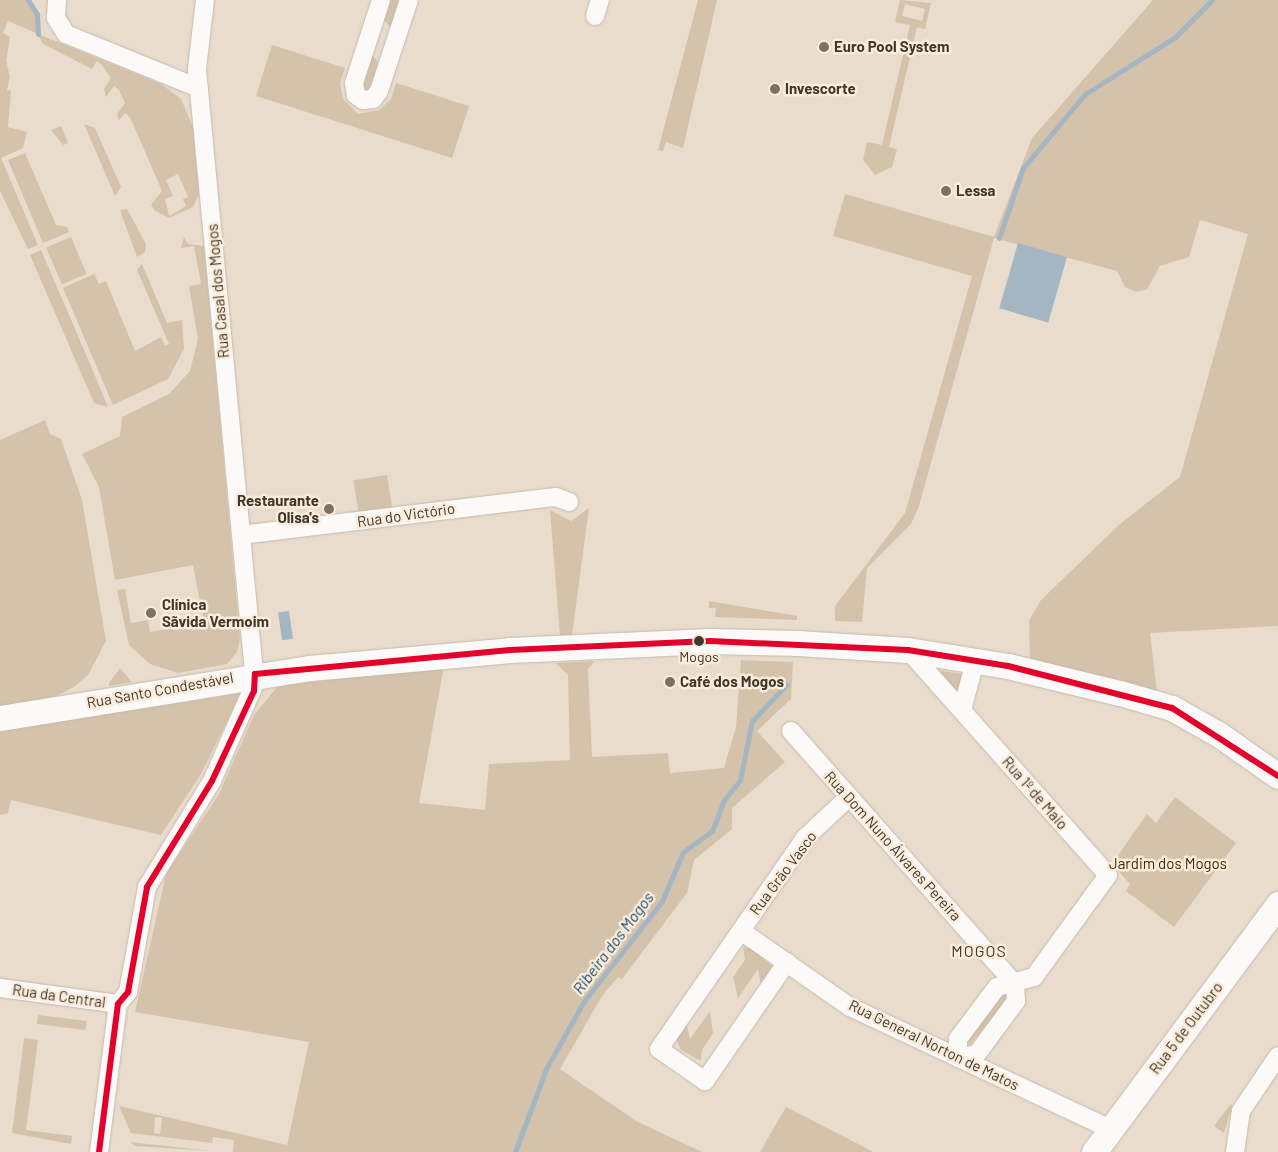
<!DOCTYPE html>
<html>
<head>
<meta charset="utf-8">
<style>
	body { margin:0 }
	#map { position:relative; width:1278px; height:1152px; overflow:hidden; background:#e9dccd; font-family:Barlow,sans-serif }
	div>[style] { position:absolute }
	.green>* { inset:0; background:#d4c2ab; transform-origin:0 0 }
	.water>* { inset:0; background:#a4b6c2; transform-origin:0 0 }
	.stream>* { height:5px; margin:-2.5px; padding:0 2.5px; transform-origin:2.5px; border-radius:2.5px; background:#a4b6c2 }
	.roads { filter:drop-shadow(0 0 1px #c5baae) drop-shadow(0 0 1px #c5baae) }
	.street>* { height:18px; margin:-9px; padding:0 9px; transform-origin:9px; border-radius:9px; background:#fcfaf8 }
	.secondary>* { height:25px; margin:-12.5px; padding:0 12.5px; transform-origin:12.5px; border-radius:12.5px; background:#fcfaf8 }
	.bus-1>* { height:6px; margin:-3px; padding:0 3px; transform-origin:3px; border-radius:3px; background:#e4002b }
	.dots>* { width:14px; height:14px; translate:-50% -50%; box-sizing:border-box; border:2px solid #fbecdb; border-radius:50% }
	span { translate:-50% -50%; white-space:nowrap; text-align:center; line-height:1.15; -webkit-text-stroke:5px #fbecdb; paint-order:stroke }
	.bus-label { font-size:14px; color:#41372b }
	.poi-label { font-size:15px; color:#41372b; font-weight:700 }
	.left { translate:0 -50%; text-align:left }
	.right { translate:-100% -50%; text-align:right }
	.street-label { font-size:15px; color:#41372b }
	.park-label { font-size:15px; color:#422903 }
	.water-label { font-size:16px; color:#164c6d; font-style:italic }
	.neighbourhood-label { font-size:16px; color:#41372b; letter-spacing:1px }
</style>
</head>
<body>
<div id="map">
	<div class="green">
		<i style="clip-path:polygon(evenodd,0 0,28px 0,37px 14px,38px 34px,161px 84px,181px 99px,193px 127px,199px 194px,193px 207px,169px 218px,154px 210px,151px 205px,162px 191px,130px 117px,125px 113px,119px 120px,117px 114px,125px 103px,119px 90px,114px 86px,106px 97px,104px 89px,111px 78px,102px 65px,97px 61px,92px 69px,43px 44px,38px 34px,8px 21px,3px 33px,10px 37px,6px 61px,10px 77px,7px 90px,11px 91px,8px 127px,27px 132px,23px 148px,1px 158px,38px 245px,28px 249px,0 191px,0 0,178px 174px,188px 197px,183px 199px,186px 206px,169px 216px,165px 199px,173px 196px,166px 180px,178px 174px)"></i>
		<i style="clip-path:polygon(387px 0,403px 0,393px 30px,381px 17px)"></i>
		<i style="clip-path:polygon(698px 0,717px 0,683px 148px,666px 142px,663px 151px,658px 150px)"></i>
		<i style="clip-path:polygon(evenodd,900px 0,931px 3px,925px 29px,917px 27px,889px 147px,897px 149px,892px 167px,875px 175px,863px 160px,867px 142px,882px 145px,910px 25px,895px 22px,900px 0,905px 4px,925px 9px,922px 21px,902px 16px,905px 4px)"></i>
		<i style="clip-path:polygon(1153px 0,1278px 0,1278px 626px,1150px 633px,1157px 693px,1030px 658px,1029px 621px,1041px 600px,1120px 524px,1180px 477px,1248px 234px,1200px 220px,1189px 257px,1160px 266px,1147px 289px,1136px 292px,1125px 287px,1117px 271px,994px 238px,919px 506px,911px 524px,867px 568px,862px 622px,835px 621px,835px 606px,905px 513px,972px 276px,833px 236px,845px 194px,994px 237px,1032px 138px)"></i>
		<i style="clip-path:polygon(272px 45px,345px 68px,340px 83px,343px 99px,358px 114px,379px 110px,391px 99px,396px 83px,469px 106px,452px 158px,256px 96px)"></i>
		<i style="clip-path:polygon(372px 55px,382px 67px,370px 91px,366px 91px,361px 81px)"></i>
		<i style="clip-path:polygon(84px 124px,95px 128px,121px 187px,115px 196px)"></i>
		<i style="clip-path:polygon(61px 126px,68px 143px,63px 145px,51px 130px)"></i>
		<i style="clip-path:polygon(25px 153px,56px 225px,67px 227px,69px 232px,43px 243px,8px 160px)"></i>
		<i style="clip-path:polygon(127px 209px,146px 244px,145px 252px,137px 257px,120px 210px)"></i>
		<i style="left:71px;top:237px;width:40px;height:27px;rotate:67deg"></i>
		<i style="clip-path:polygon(184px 237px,188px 244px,204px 246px,240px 639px,237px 652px,227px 664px,178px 673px,150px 664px,129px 645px,117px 590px,125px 589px,131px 623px,148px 620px,150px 632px,204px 622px,193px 565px,115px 580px,99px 487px,82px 454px,120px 436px,122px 417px,169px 394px,190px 371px,198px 339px,189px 286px,201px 284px,194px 246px,181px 248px)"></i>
		<i style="clip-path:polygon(41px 250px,88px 359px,108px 407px,94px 403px,30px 255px)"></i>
		<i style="clip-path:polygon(142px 264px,167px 323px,182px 320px,184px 349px,168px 379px,113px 405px,63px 288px,94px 274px,99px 284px,106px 281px,135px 351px,161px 337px,165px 346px,169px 344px,137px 270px)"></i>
		<i style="clip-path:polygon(45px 420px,50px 434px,61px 439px,82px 500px,106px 641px,88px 675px,74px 687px,56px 696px,0 706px,0 440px)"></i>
		<i style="left:387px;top:475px;width:38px;height:34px;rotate:81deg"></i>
		<i style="clip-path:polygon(589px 508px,572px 635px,560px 636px,550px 510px,571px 521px)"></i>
		<i style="clip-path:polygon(709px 601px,797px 616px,797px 620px,715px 617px,716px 608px,709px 608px)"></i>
		<i style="clip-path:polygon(evenodd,741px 660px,793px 662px,791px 699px,757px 731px,785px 762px,732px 808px,732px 829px,694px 860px,687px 893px,622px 979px,618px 977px,602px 996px,560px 1069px,636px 1121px,702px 1152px,233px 1152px,234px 1140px,213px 1137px,212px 1143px,131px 1133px,119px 1106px,287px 1145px,309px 1042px,135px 1012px,166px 874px,219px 794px,254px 715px,278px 686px,444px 666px,419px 803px,485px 810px,489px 764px,570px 760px,568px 675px,556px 663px,595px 661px,588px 669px,592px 757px,668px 753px,670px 773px,724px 768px,736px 727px,741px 660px,155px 1117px,162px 1118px,160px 1134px,154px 1133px,155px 1117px)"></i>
		<i style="clip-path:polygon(120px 668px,132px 682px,109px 686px,109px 683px)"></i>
		<i style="clip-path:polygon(942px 671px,962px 674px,958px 692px,940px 672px)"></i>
		<i style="clip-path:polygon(241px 693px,201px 774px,161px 835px,11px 800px,8px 813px,0 815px,0 731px)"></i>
		<i style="clip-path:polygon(1175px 797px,1236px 843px,1174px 927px,1126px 891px,1130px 884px,1112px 864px,1147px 814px,1156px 823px)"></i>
		<i style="clip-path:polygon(743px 947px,751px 948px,772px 966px,761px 986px,758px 969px,738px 998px,733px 977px,745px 960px)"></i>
		<i style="clip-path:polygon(1001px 991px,1011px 994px,970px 1045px,966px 1041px)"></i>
		<i style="clip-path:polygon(710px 1011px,713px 1033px,702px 1050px,701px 1061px,681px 1050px,676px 1039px,686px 1023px,690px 1039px)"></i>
		<i style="left:38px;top:1015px;width:49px;height:9px;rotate:7deg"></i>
		<i style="clip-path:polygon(24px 1038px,38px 1040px,26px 1130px,72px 1136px,71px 1144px,12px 1133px)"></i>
		<i style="clip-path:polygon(1231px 1104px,1232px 1106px,1224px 1133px,1214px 1126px)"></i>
		<i style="clip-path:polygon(786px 1107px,862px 1146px,873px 1152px,760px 1152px)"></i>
		<i style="clip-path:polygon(130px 1142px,211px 1151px,135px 1146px)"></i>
	</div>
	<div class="water">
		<i style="left:1018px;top:243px;width:51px;height:68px;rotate:16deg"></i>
		<i style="left:289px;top:611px;width:28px;height:11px;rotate:82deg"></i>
	</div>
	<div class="stream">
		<i style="left:28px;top:0;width:17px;rotate:57deg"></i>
		<i style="left:37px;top:14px;width:20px;rotate:87deg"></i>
		<i style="left:999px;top:238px;width:74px;rotate:-71.1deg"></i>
		<i style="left:1023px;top:168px;width:97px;rotate:-50deg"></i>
		<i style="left:1085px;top:94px;width:107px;rotate:-32.3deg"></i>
		<i style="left:1175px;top:37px;width:52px;rotate:-45deg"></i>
		<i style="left:515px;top:1152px;width:89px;rotate:-69.5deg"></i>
		<i style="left:546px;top:1069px;width:78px;rotate:-60.8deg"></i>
		<i style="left:584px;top:1001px;width:127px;rotate:-52deg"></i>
		<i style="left:662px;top:901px;width:53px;rotate:-66.8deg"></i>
		<i style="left:683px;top:852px;width:36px;rotate:-36deg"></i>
		<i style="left:712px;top:831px;width:33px;rotate:-69deg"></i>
		<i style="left:724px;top:800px;width:26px;rotate:-51deg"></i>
		<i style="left:740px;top:780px;width:60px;rotate:-78.5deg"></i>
		<i style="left:752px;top:721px;width:50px;rotate:-46.6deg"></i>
	</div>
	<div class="roads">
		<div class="street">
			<i style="left:57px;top:0;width:18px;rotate:93deg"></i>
			<i style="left:56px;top:18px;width:19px;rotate:58deg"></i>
			<i style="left:66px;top:34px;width:143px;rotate:22.2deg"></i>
			<i style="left:381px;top:0;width:87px;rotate:108deg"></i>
			<i style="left:354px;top:83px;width:12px;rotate:81deg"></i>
			<i style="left:356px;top:95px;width:9px;rotate:36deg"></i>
			<i style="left:363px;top:100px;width:10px;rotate:-6deg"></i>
			<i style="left:373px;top:99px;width:10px;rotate:-53deg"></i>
			<i style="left:379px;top:91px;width:96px;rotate:-71.8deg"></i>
			<i style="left:595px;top:16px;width:17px;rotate:-73deg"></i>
			<i style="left:241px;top:535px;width:317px;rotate:-6.9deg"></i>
			<i style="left:556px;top:497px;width:14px;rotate:21deg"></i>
			<i style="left:908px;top:650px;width:301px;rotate:48.4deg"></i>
			<i style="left:1108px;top:875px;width:126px;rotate:126deg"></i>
			<i style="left:1034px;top:977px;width:38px;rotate:165deg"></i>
			<i style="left:997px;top:987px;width:65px;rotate:126.9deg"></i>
			<i style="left:958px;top:1039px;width:19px;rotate:90deg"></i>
			<i style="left:958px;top:1058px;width:19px;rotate:-12deg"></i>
			<i style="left:977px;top:1054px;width:66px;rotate:-53.7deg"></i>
			<i style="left:1016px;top:1001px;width:17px;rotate:-93deg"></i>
			<i style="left:962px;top:710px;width:51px;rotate:-75.1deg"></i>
			<i style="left:791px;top:731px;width:338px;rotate:48.5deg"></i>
			<i style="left:741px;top:931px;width:133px;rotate:34.9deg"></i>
			<i style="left:850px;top:1007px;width:288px;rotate:25.1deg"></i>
			<i style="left:787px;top:962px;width:145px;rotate:124.6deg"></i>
			<i style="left:705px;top:1081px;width:56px;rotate:-145.2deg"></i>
			<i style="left:659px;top:1049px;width:257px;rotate:-55.3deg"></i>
			<i style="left:805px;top:838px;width:60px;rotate:-43deg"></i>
			<i style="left:0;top:988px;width:119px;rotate:7.7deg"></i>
			<i style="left:99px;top:1152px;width:149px;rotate:-82.7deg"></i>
			<i style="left:118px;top:1004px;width:16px;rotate:-50deg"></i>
			<i style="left:128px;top:992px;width:107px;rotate:-79.7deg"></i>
			<i style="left:147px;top:887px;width:124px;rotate:-58.5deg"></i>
			<i style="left:212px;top:781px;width:107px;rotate:-66.3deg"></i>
			<i style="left:255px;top:683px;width:617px;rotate:-95.4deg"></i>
			<i style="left:197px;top:69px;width:69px;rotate:-83.4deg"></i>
			<i style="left:1235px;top:1152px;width:41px;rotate:-81.7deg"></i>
			<i style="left:1241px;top:1111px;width:66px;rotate:-56.1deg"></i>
		</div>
		<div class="secondary">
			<i style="left:0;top:718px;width:314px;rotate:-9.2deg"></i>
			<i style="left:310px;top:668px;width:201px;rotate:-5.1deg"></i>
			<i style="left:510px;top:650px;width:200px;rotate:-2.6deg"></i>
			<i style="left:710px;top:641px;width:88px;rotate:1.3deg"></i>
			<i style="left:798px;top:643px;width:110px;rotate:3.6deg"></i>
			<i style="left:908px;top:650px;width:101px;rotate:9.1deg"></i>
			<i style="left:1008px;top:666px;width:115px;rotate:13.6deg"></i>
			<i style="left:1120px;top:693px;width:54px;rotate:16.1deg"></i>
			<i style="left:1172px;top:708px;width:53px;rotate:29.5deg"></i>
			<i style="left:1218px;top:734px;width:73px;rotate:35deg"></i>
			<i style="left:1094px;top:1152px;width:309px;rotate:-53.4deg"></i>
		</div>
	</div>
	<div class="bus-1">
		<i style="left:255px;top:674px;width:256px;rotate:-5.4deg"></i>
		<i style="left:510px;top:650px;width:200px;rotate:-2.6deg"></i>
		<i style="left:710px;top:641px;width:198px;rotate:2.6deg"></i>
		<i style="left:908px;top:650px;width:101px;rotate:9.1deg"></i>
		<i style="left:1008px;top:666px;width:169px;rotate:14.4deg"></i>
		<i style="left:1172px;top:708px;width:126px;rotate:32.7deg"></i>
		<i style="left:99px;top:1152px;width:149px;rotate:-82.7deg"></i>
		<i style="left:118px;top:1004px;width:16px;rotate:-50deg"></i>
		<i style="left:128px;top:992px;width:107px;rotate:-79.7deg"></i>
		<i style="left:147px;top:887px;width:124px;rotate:-58.5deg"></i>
		<i style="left:212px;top:781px;width:99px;rotate:-65deg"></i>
		<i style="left:254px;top:691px;width:17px;rotate:-87deg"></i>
	</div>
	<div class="dots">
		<i style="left:824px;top:47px;background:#7c7164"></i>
		<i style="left:775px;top:89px;background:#7c7164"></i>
		<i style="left:946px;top:191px;background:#7c7164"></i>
		<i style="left:329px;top:509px;background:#7c7164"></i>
		<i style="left:151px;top:613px;background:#7c7164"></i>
		<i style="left:699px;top:641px;background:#41372b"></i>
		<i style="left:670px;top:682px;background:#7c7164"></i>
	</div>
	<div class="bus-label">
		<span style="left:699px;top:657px">Mogos</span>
	</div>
	<div class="poi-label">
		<span class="left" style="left:834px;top:47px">Euro Pool System</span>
		<span class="left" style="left:785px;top:89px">Invescorte</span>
		<span class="left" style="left:956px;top:191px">Lessa</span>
		<span class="right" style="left:319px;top:509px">Restaurante<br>Olisa's</span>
		<span class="left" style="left:162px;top:613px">Clínica<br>Sãvida Vermoim</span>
		<span class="left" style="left:680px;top:682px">Café dos Mogos</span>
	</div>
	<div class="street-label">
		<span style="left:218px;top:291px;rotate:-95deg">Rua Casal dos Mogos</span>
		<span style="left:406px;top:515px;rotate:-8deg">Rua do Victório</span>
		<span style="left:160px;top:690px;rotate:-10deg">Rua Santo Condestável</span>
		<span style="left:1035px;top:793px;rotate:49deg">Rua 1º de Maio</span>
		<span style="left:893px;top:846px;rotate:48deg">Rua Dom Nuno Álvares Pereira</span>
		<span style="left:783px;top:873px;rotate:-53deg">Rua Grão Vasco</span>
		<span style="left:59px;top:996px;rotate:8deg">Rua da Central</span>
		<span style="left:1186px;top:1028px;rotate:-53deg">Rua 5 de Outubro</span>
		<span style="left:934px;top:1045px;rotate:26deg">Rua General Norton de Matos</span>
	</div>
	<div class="park-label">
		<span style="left:1168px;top:864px">Jardim dos Mogos</span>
	</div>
	<div class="water-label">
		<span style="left:613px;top:943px;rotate:-53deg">Ribeira dos Mogos</span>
	</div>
	<div class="neighbourhood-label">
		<span style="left:979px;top:951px">MOGOS</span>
	</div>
</div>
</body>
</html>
